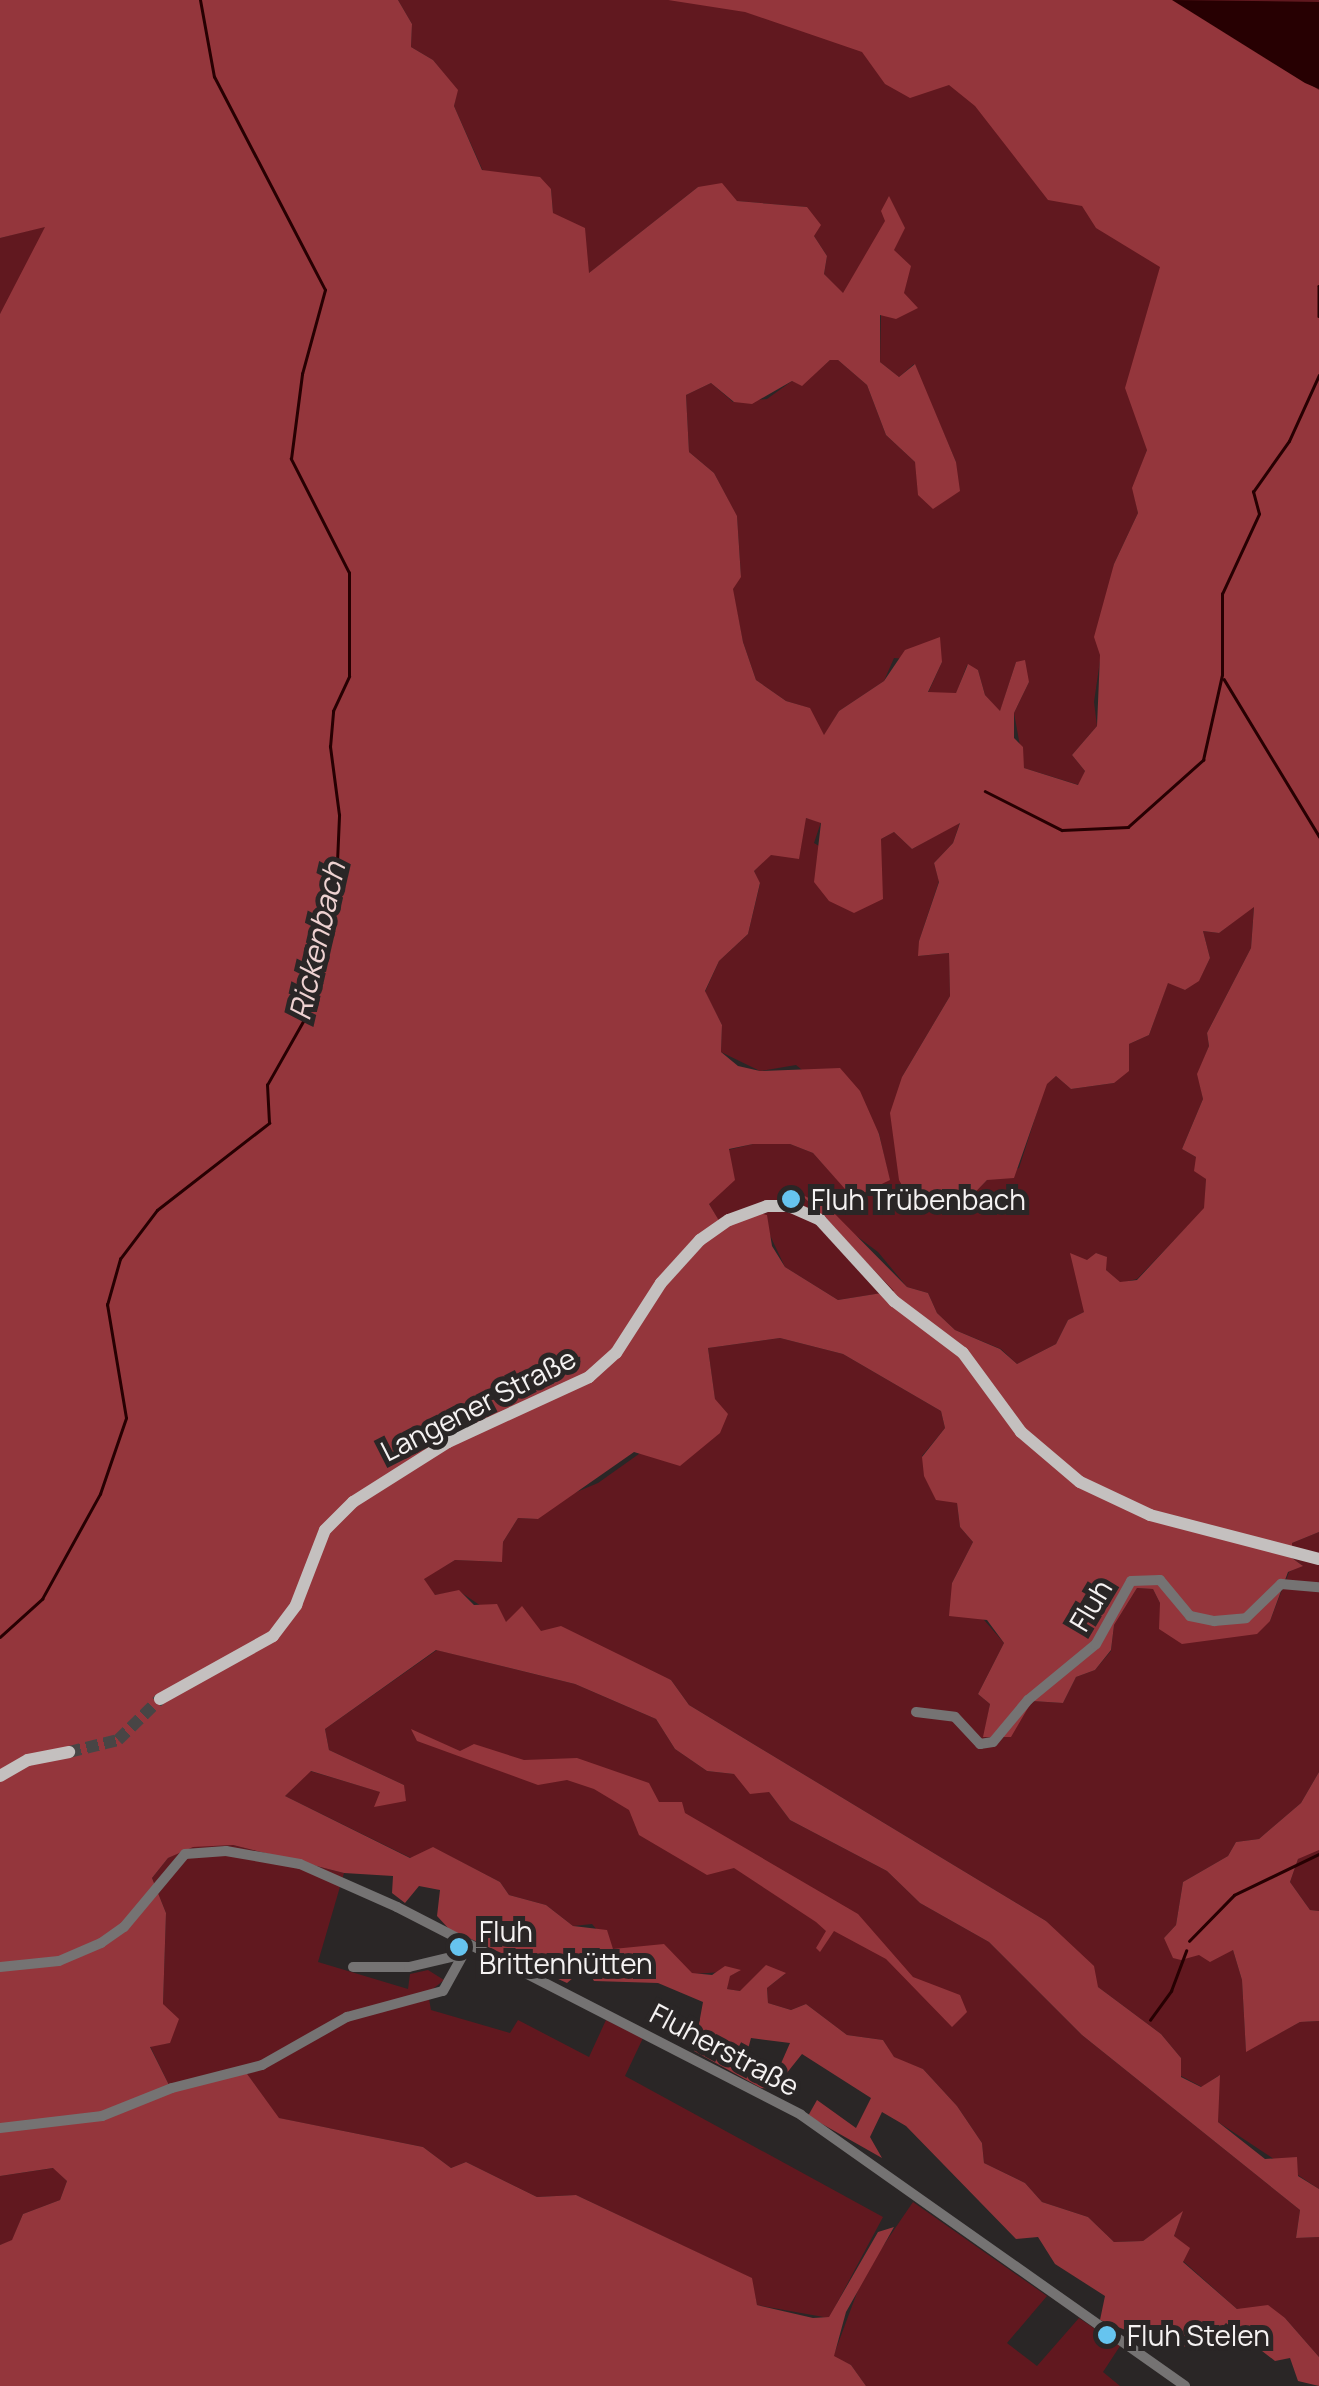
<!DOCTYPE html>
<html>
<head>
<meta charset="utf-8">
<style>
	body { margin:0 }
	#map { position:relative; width:1319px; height:2386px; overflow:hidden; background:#2a2626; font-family:Manrope,sans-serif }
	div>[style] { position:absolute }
	.green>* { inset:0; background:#61181f }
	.forest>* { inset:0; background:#94363c }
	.water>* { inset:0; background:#270002 }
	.stream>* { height:2.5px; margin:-1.25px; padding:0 1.25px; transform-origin:1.25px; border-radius:1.25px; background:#270002 }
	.major-tunnel>* { height:12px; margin-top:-6px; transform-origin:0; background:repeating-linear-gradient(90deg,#484545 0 12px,transparent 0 18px) }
	.minor>* { height:10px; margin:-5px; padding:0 5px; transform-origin:5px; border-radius:5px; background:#757373 }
	.major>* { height:12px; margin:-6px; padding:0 6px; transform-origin:6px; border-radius:6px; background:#c4c0bf }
	.dots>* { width:28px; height:28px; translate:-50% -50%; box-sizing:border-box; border:5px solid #2a2626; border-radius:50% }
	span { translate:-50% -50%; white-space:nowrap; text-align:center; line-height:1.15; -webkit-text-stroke:10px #2a2626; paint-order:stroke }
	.poi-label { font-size:28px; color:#f5f2f2 }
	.left { translate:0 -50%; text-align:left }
	.street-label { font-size:28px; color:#f5f2f2 }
	.water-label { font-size:30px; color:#eed2d1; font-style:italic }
</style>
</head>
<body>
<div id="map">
	<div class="green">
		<i style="clip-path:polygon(398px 0,1319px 0,1319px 463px,1147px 450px,1133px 488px,1138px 513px,1114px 564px,1094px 702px,1097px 726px,1072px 755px,1085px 771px,1079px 785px,1024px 768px,1014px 713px,1029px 682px,1016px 662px,1000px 712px,985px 695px,978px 670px,967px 665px,956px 694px,928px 693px,942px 662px,894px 658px,884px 681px,839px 711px,824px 736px,809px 708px,786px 701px,756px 680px,743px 642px,732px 588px,741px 576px,737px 517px,714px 473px,689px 452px,686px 395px,711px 383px,733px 402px,767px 399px,792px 381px,802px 385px,830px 360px,838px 360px,867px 385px,886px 435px,915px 462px,920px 480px,956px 462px,914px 364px,899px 377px,880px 362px,881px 314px,903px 293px,886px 221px,843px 294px,824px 274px,827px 256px,814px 236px,807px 207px,737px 201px,698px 187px,588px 274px,553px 213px,551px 189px,483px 171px,454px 106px,457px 90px,433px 60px,411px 47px,412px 24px)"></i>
		<i style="clip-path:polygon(46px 226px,11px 304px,0 314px,0 238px)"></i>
		<i style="clip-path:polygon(806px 818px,821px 822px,814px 843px,878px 881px,881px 839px,894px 832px,912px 849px,960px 822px,953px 843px,934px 863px,939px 881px,919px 941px,919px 956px,949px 953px,950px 996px,902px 1077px,924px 1199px,965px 1203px,987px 1180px,1019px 1168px,1046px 1084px,1056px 1076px,1071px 1089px,1114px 1083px,1129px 1044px,1149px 1035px,1168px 982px,1185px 990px,1199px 980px,1210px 958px,1203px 931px,1219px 933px,1254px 906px,1251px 948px,1207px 1033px,1209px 1046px,1198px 1074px,1203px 1099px,1182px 1149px,1196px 1157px,1206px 1179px,1205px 1208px,1137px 1279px,1120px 1283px,1106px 1270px,1106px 1257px,1096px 1253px,1084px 1312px,1068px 1320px,1056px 1344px,1017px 1364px,1001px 1349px,955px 1330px,937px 1313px,928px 1293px,907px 1287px,878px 1252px,807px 1199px,895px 1291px,838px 1300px,785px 1267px,767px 1229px,724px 1230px,709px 1204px,728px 1150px,753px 1144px,790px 1144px,813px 1153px,854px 1198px,889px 1179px,879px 1133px,796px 1065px,760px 1071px,721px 1052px,722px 1025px,705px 992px,719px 961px,748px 934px,760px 884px,754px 871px)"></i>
		<i style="clip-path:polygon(780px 1338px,843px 1354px,941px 1411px,945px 1428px,922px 1456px,957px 1503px,960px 1527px,973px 1542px,952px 1583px,1004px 1643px,978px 1694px,990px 1704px,984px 1737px,1032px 1701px,1063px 1703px,1076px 1677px,1095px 1670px,1111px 1651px,1114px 1625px,1137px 1588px,1153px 1589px,1160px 1603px,1270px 1621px,1289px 1572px,1302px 1565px,1292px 1558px,1292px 1543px,1319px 1532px,1319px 1772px,1301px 1803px,1259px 1839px,1236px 1842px,1228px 1856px,1183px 1882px,1176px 1925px,1164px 1938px,1199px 1955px,1233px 1950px,1242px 1980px,1246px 2051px,1300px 2022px,1319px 2021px,1319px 2189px,1218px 2122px,1218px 2076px,1202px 2087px,1181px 2076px,1181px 2058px,1161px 2034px,1098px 1987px,1046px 1921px,689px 1705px,671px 1680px,506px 1623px,459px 1591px,435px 1595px,426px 1587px,424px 1578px,455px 1560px,501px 1562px,503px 1542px,518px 1518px,538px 1519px,555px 1501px,598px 1483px,715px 1400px,708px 1348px)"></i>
		<i style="clip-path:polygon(437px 1650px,575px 1684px,656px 1719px,675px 1749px,707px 1771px,734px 1774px,769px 1792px,790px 1820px,887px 1871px,920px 1903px,989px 1942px,1082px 2035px,1300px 2210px,1296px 2238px,1319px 2237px,1319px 2357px,1285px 2318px,1237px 2309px,1183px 2261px,1174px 2236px,1182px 2213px,1143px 2241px,1114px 2242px,1088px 2217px,1042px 2202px,1025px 2183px,984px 2163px,982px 2143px,957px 2106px,923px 2069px,894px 2058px,883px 2040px,847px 2035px,806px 2004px,791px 2010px,768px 2003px,767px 1988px,785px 1974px,740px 1991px,727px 1989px,729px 1976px,739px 1971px,692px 1974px,654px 1949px,613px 1949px,592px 1924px,573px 1926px,546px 1905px,509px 1895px,500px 1882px,434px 1848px,411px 1858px,285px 1796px,310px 1771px,381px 1792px,375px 1806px,404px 1785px,329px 1750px,325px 1729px)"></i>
		<i style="clip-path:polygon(233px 1845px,344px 1873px,318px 1962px,408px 1989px,410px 1974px,428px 1970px,444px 1980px,428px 1993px,431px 2010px,510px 2033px,518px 2020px,589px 2057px,606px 2020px,643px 2038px,625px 2076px,883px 2217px,829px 2318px,757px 2305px,751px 2278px,576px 2195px,537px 2197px,466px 2162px,451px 2168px,423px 2147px,278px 2118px,245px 2071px,172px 2091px,150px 2046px,170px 2043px,163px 2004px,166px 1913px,152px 1878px,168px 1858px,193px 1846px)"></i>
		<i style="clip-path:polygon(1311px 1850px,1319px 1850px,1319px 1911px,1310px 1910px,1290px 1882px,1298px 1859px)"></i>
		<i style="clip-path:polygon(54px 2168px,67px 2181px,60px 2200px,23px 2214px,12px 2241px,0 2245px,0 2176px)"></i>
		<i style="clip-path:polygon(913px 2202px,1047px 2296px,1007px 2343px,1037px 2366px,1079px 2318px,1120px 2346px,1103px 2372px,1120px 2386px,866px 2386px,851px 2365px,833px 2357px,864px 2274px)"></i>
	</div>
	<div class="forest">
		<i style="clip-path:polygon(evenodd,0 0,398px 0,412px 24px,411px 47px,433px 60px,458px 90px,454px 106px,482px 170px,540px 177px,551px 189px,553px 213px,585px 228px,589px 273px,698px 187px,722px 183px,737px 201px,807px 207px,821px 225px,814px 236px,827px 256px,824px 274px,843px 293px,885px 221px,881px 211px,889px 196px,905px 228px,894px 250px,911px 266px,904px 293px,918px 308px,896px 319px,880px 315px,880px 362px,899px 377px,915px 364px,956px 462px,960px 491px,933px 509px,918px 495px,915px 462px,886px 435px,867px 385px,838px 360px,830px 360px,802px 386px,792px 381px,752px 404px,734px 402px,711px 383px,686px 395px,689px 452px,714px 473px,737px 516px,741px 577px,733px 589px,743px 642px,756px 680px,786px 701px,810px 708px,824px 735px,839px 711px,884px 681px,905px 650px,940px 637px,942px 662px,928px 692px,956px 693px,968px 664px,978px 670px,985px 695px,1000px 711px,1016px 662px,1025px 660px,1029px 682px,1014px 713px,1014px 738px,1023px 747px,1024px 768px,1078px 785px,1085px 771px,1072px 755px,1097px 726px,1100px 655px,1094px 637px,1114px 564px,1138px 513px,1132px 488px,1147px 450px,1125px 388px,1160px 267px,1096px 228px,1082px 206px,1048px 200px,975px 106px,949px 85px,910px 98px,885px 84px,862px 52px,745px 12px,668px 0,1173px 0,1319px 90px,1319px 1532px,1292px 1543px,1292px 1558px,1303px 1566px,1288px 1572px,1270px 1621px,1257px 1634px,1182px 1644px,1159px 1629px,1160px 1603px,1153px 1589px,1137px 1588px,1114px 1625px,1111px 1650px,1095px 1670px,1076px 1677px,1063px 1703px,1032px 1701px,1011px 1737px,983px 1737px,990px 1704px,978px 1694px,1004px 1643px,987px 1620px,949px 1616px,952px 1583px,973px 1542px,960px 1527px,957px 1503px,936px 1500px,924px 1476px,922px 1457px,945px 1428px,941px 1411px,843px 1354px,780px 1338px,708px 1348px,715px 1399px,728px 1414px,720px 1433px,680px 1466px,634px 1452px,538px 1519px,518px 1518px,503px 1542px,502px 1562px,455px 1560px,424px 1579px,435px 1595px,459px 1590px,474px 1605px,497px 1604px,506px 1622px,522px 1606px,541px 1631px,561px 1626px,671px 1680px,689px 1705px,1046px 1921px,1094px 1966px,1098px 1987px,1161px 2034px,1181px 2058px,1181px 2077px,1201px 2087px,1220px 2075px,1218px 2122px,1265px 2159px,1297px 2157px,1298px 2176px,1319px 2189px,1319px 2237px,1296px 2238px,1300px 2210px,1082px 2035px,989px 1942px,920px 1903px,887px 1871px,790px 1820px,769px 1792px,750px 1794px,734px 1774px,707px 1771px,675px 1749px,656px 1719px,575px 1684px,436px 1650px,325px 1729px,329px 1750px,404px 1785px,406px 1801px,374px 1807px,380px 1792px,311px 1771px,285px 1796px,410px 1858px,433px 1847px,500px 1882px,509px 1895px,546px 1905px,573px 1926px,607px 1930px,613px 1949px,664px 1944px,692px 1973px,712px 1975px,725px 1966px,741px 1970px,730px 1976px,727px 1989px,740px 1991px,766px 1965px,786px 1973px,767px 1988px,768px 2003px,791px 2010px,806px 2004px,847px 2035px,883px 2040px,894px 2057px,923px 2069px,957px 2106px,982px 2143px,984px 2163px,1025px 2183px,1042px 2202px,1088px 2217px,1114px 2242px,1143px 2241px,1183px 2211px,1174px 2236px,1190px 2248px,1183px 2262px,1237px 2309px,1268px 2305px,1285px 2318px,1319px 2357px,1319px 2386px,1298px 2381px,1290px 2358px,1275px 2361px,1226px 2323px,1204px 2346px,1169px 2347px,1100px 2320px,1105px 2296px,1055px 2264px,1038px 2237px,1016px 2239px,906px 2126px,882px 2112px,870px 2137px,882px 2158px,808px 2116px,817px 2100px,856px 2128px,871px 2098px,802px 2054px,786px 2074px,779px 2068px,790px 2043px,751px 2038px,745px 2060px,773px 2089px,761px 2088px,694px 2051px,703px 2002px,658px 1983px,594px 1981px,586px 1967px,567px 1983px,449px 1929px,437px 1916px,440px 1890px,419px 1886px,405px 1903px,392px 1893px,393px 1876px,344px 1873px,233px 1845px,193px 1847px,168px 1858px,152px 1878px,166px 1913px,163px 2004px,179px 2019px,170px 2043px,150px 2047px,172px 2091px,245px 2071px,279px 2118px,423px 2147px,451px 2168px,466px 2162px,537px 2197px,576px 2195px,752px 2278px,757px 2305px,813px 2318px,829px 2317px,878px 2232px,894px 2227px,846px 2312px,834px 2356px,851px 2365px,866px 2386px,0 2386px,0 2245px,12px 2240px,23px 2214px,60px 2200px,67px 2181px,53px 2168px,0 2176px,0 314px,45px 227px,0 238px,0 0,806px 818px,821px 823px,814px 882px,829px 901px,854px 913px,883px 899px,881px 839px,894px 832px,912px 849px,960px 823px,953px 843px,934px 863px,939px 882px,919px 941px,918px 956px,949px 953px,950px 996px,902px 1077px,890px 1113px,899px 1180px,918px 1214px,924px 1199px,965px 1203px,987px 1180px,1014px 1178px,1047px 1084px,1056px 1076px,1071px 1089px,1114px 1083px,1129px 1071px,1129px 1044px,1149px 1035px,1168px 983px,1185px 990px,1199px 981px,1210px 958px,1203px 931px,1219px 933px,1254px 907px,1251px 948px,1207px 1033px,1209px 1046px,1197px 1074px,1203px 1099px,1182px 1149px,1196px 1157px,1194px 1171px,1206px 1179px,1204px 1208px,1137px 1280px,1120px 1282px,1106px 1270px,1107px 1257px,1096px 1253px,1087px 1260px,1070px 1253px,1084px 1312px,1068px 1320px,1056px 1344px,1017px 1364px,1000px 1349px,955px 1330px,937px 1313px,928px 1293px,907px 1287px,831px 1210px,801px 1194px,894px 1291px,838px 1300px,785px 1267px,772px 1246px,767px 1215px,755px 1212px,724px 1229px,709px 1204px,735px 1180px,729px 1149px,753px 1144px,790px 1144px,813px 1153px,853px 1198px,890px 1180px,879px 1134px,860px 1091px,840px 1068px,760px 1071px,738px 1066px,721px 1052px,722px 1025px,705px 991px,719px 961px,748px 934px,760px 883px,754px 871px,771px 855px,799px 859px,806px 818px)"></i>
		<i style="clip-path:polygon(411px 1729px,460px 1751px,474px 1744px,524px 1760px,577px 1758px,649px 1783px,659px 1802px,682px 1802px,685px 1813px,858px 1914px,913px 1977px,960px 1995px,967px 2012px,952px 2027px,886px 1959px,834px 1931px,820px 1952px,816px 1948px,826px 1931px,816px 1922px,734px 1868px,707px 1875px,639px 1835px,629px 1810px,594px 1789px,567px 1780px,538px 1785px,417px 1741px)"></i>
		<i style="clip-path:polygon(1319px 1772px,1319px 1850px,1298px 1859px,1290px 1882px,1310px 1910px,1319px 1911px,1319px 2021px,1300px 2022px,1246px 2052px,1242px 1980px,1233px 1950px,1210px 1962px,1199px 1955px,1181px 1960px,1173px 1958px,1164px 1938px,1176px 1925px,1183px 1882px,1228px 1856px,1236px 1842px,1259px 1839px,1301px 1803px)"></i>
	</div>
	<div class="water">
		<i style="clip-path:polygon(1172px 0,1319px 2px,1319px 89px,1305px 83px)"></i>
	</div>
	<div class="stream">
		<i style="left:1319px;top:286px;width:30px;rotate:90deg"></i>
		<i style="left:1224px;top:679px;width:184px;rotate:58.8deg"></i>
		<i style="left:985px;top:791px;width:86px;rotate:26.9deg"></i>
		<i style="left:1062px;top:830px;width:66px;rotate:-2.6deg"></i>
		<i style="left:1128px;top:827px;width:101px;rotate:-41.8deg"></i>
		<i style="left:1203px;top:760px;width:87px;rotate:-77.4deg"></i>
		<i style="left:1222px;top:675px;width:81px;rotate:-90deg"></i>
		<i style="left:1222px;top:594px;width:88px;rotate:-65.2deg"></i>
		<i style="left:1259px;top:514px;width:23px;rotate:-105deg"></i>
		<i style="left:1253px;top:492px;width:62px;rotate:-54.8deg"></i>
		<i style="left:1289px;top:441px;width:72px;rotate:-65.6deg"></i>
		<i style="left:0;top:1637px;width:57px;rotate:-42.1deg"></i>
		<i style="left:42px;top:1599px;width:120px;rotate:-61.1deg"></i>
		<i style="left:100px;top:1494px;width:80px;rotate:-71.1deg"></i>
		<i style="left:126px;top:1418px;width:115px;rotate:-99.5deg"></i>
		<i style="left:107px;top:1305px;width:48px;rotate:-74.2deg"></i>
		<i style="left:120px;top:1259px;width:61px;rotate:-52.9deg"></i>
		<i style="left:157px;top:1210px;width:142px;rotate:-37.8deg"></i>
		<i style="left:269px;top:1123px;width:38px;rotate:-93deg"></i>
		<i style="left:267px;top:1085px;width:79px;rotate:-60.5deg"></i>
		<i style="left:306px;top:1016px;width:52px;rotate:-86.7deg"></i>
		<i style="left:309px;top:964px;width:83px;rotate:-71.1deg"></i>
		<i style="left:336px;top:885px;width:70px;rotate:-87.5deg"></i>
		<i style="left:339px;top:815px;width:69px;rotate:-97.5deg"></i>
		<i style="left:330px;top:747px;width:36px;rotate:-85deg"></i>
		<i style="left:333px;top:711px;width:38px;rotate:-65deg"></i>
		<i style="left:349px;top:676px;width:103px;rotate:-90deg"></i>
		<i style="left:349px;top:573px;width:128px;rotate:-117deg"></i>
		<i style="left:291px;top:459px;width:86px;rotate:-82.6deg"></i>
		<i style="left:302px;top:374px;width:87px;rotate:-74.7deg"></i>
		<i style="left:325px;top:290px;width:240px;rotate:-117.5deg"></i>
		<i style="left:214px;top:77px;width:78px;rotate:-100.3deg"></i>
		<i style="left:1189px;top:1941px;width:64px;rotate:-45.6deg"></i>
		<i style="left:1234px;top:1895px;width:94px;rotate:-25.8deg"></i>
		<i style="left:1150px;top:2020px;width:36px;rotate:-54deg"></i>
		<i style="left:1171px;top:1991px;width:43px;rotate:-69.4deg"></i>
	</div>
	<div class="major-tunnel">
		<i style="left:69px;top:1752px;width:50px;rotate:-13.8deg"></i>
		<i style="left:118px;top:1740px;width:59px;rotate:-44.3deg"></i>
	</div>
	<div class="minor">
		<i style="left:916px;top:1712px;width:39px;rotate:7deg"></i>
		<i style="left:955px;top:1717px;width:37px;rotate:47deg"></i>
		<i style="left:980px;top:1744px;width:13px;rotate:-9deg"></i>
		<i style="left:993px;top:1742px;width:55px;rotate:-50.2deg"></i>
		<i style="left:1028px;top:1700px;width:88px;rotate:-39.5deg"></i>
		<i style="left:1096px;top:1644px;width:72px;rotate:-60.9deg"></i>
		<i style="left:1131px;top:1581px;width:29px;rotate:-2deg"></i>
		<i style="left:1160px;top:1580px;width:47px;rotate:50.2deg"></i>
		<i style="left:1190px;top:1616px;width:25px;rotate:12deg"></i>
		<i style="left:1214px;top:1621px;width:32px;rotate:-5deg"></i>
		<i style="left:1246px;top:1618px;width:49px;rotate:-44.2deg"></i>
		<i style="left:1281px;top:1584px;width:38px;rotate:5deg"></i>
		<i style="left:0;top:1967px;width:59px;rotate:-5.8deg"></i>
		<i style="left:59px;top:1961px;width:46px;rotate:-23.2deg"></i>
		<i style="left:101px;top:1943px;width:28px;rotate:-35deg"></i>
		<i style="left:124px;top:1927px;width:95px;rotate:-50.1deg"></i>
		<i style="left:185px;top:1854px;width:41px;rotate:-4.2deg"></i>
		<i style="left:226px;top:1851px;width:75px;rotate:10deg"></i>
		<i style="left:300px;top:1864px;width:106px;rotate:23.9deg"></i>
		<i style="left:397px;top:1907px;width:454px;rotate:27.2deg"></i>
		<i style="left:801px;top:2115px;width:470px;rotate:35.2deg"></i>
		<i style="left:353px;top:1967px;width:56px"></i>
		<i style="left:409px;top:1967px;width:57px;rotate:-13.3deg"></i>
		<i style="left:0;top:2128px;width:103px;rotate:-6.7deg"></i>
		<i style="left:102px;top:2116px;width:75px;rotate:-21.8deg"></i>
		<i style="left:172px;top:2088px;width:93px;rotate:-14.3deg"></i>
		<i style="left:262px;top:2065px;width:98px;rotate:-29.5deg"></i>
		<i style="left:347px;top:2017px;width:99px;rotate:-15.2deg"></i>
		<i style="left:443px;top:1991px;width:39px;rotate:-61deg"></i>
	</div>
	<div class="major">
		<i style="left:160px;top:1699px;width:129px;rotate:-29.1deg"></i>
		<i style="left:273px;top:1636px;width:39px;rotate:-53deg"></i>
		<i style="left:296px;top:1605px;width:80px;rotate:-68.9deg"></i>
		<i style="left:325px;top:1530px;width:40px;rotate:-45deg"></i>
		<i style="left:353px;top:1502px;width:112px;rotate:-32.3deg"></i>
		<i style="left:448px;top:1442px;width:155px;rotate:-24.7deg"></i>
		<i style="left:589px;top:1377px;width:36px;rotate:-42deg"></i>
		<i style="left:616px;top:1353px;width:83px;rotate:-57.3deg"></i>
		<i style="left:661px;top:1283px;width:58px;rotate:-47.8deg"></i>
		<i style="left:700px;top:1240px;width:35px;rotate:-35deg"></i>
		<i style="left:729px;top:1220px;width:40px;rotate:-20.2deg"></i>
		<i style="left:767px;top:1206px;width:22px"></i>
		<i style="left:789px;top:1206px;width:34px;rotate:24deg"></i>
		<i style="left:820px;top:1220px;width:110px;rotate:47.6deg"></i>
		<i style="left:894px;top:1301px;width:86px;rotate:37deg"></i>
		<i style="left:963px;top:1353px;width:98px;rotate:53.7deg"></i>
		<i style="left:1021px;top:1432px;width:77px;rotate:40.3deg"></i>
		<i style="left:1080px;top:1482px;width:77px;rotate:25.2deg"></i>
		<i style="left:1150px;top:1515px;width:175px;rotate:14.6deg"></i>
		<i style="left:0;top:1776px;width:32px;rotate:-30deg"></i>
		<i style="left:28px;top:1760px;width:42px;rotate:-11deg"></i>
	</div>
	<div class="dots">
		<i style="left:791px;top:1199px;background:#66c4ef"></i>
		<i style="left:459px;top:1947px;background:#66c4ef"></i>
		<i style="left:1107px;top:2335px;background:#66c4ef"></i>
	</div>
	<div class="poi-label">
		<span class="left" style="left:811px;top:1199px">Fluh Trübenbach</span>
		<span class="left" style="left:479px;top:1947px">Fluh<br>Brittenhütten</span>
		<span class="left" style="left:1127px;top:2335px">Fluh Stelen</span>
	</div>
	<div class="street-label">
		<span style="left:478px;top:1404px;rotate:-27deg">Langener Straße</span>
		<span style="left:1090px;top:1605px;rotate:-59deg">Fluh</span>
		<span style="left:725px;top:2049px;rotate:28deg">Fluherstraße</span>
	</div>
	<div class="water-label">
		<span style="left:317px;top:941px;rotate:-77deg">Rickenbach</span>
	</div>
</div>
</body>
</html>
